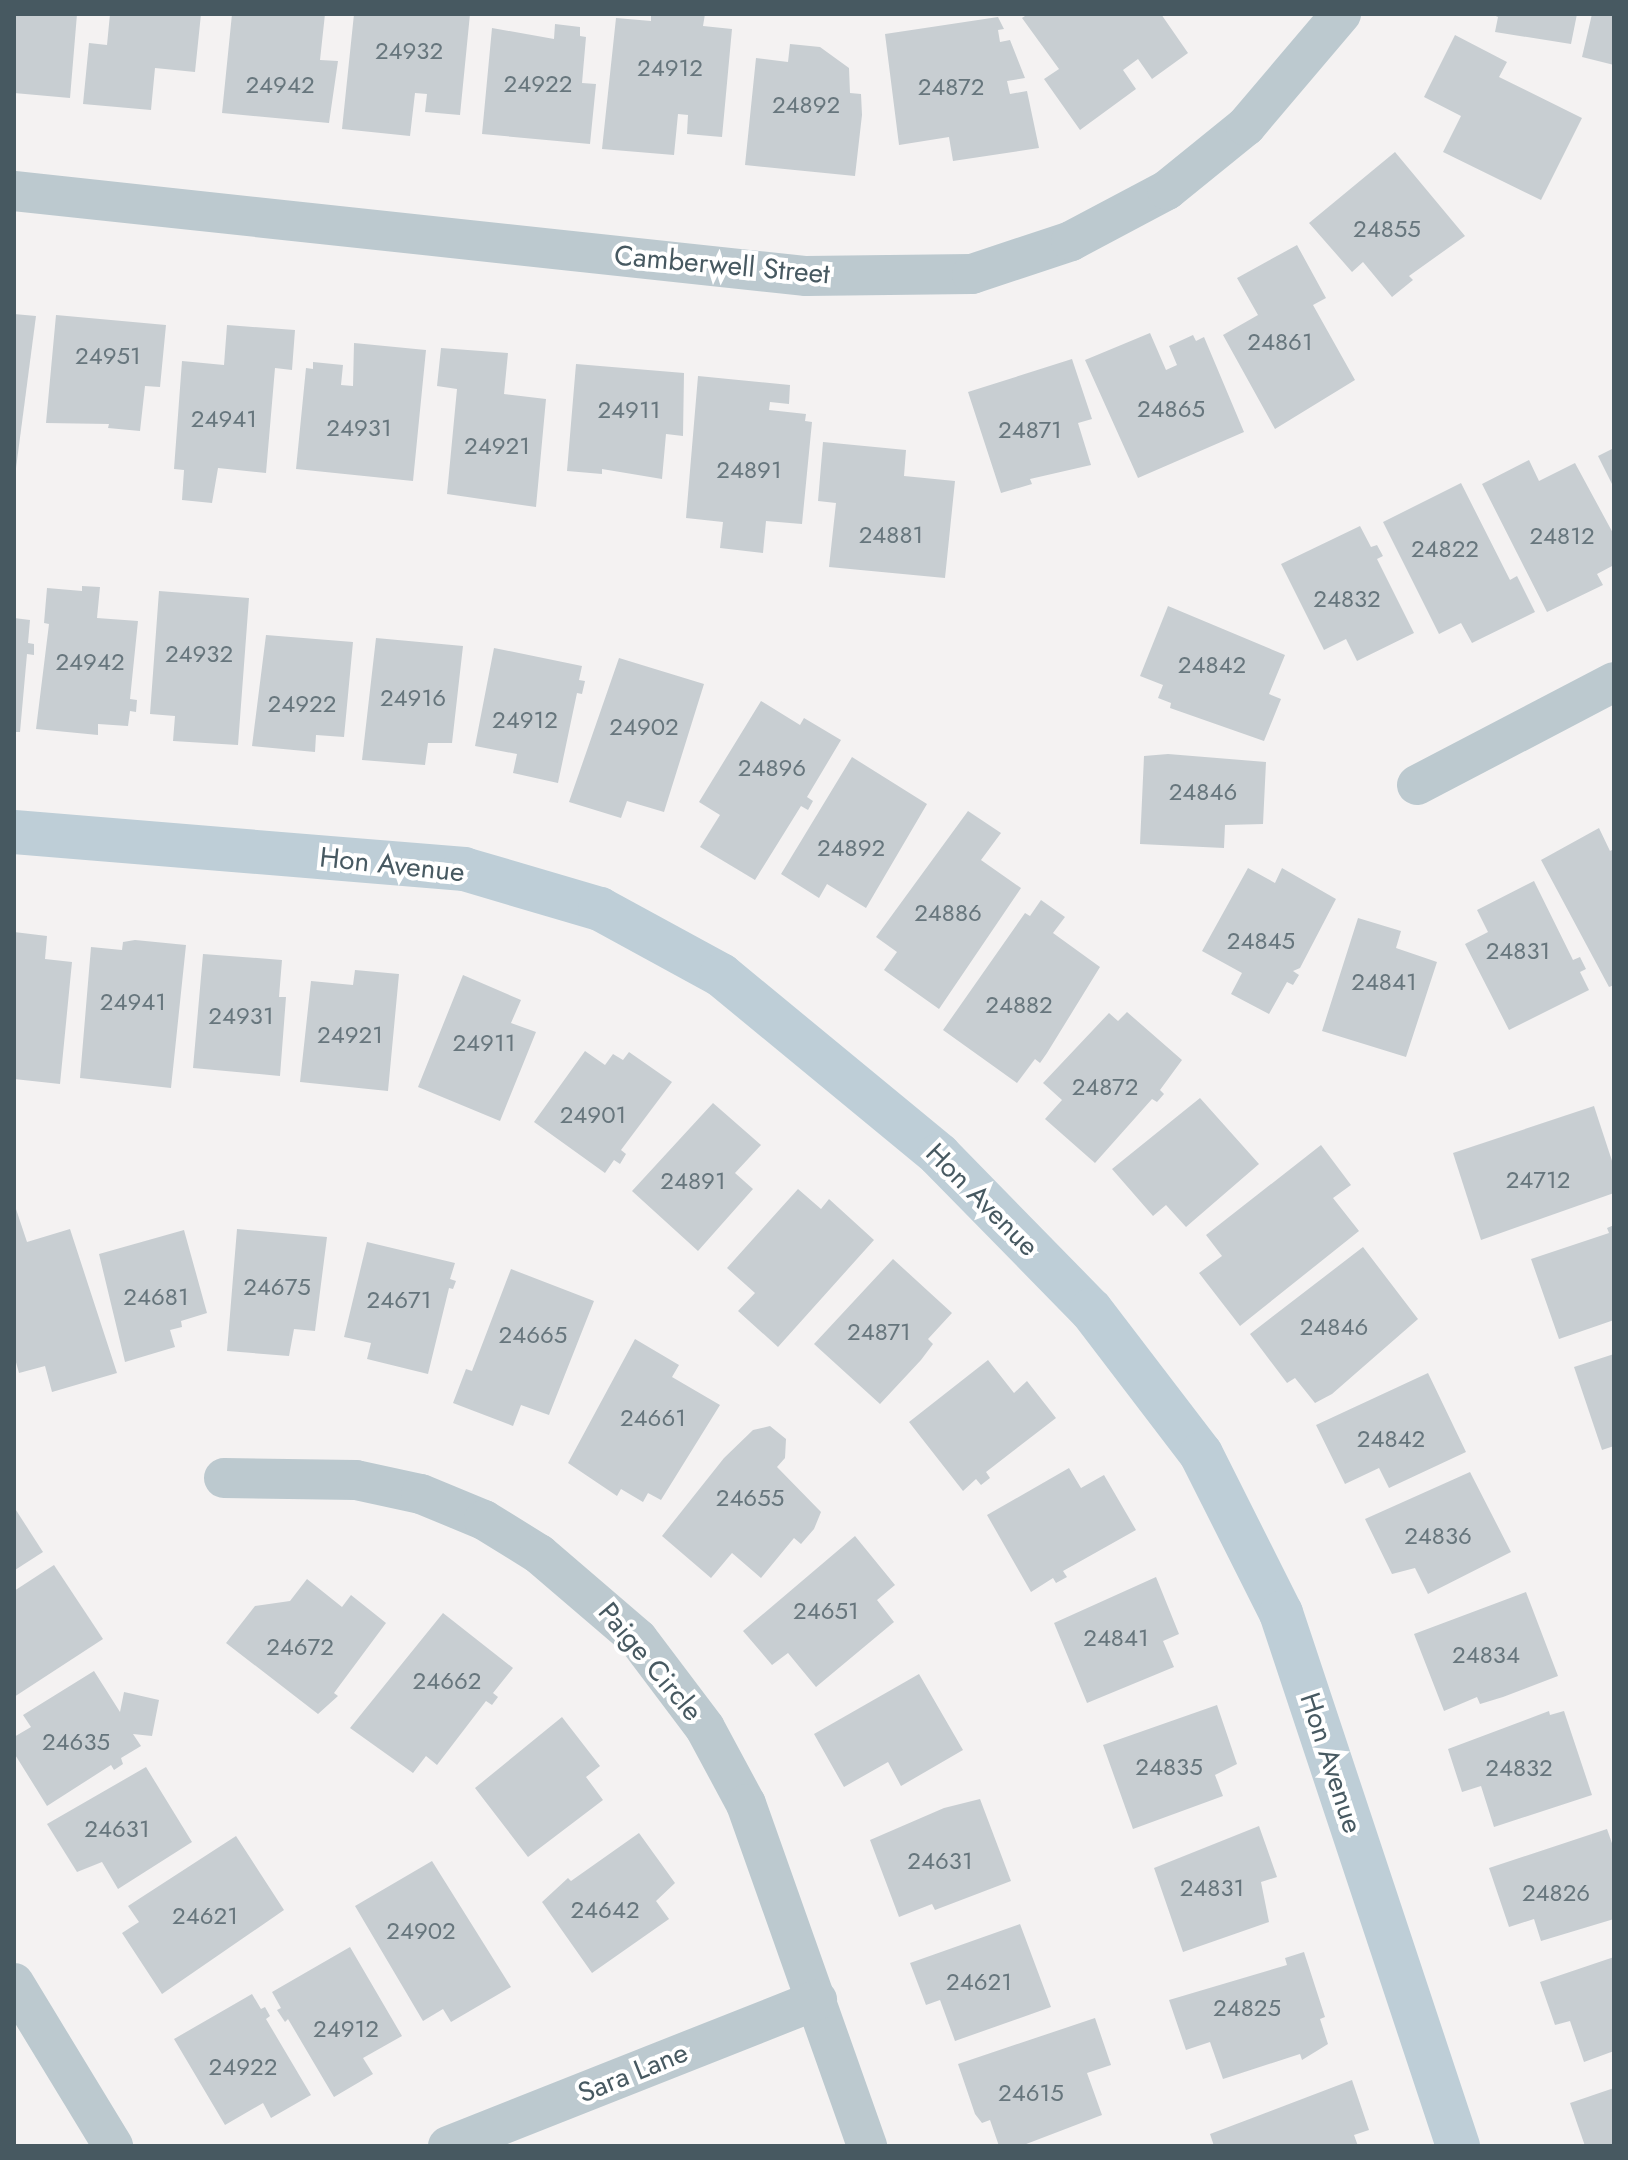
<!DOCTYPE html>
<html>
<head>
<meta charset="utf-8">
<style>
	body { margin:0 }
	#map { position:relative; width:1628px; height:2160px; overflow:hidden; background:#f4f2f2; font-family:Jost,sans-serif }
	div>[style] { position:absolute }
	.building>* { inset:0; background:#c8ced2 }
	.street>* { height:40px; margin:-20px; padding:0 20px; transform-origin:20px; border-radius:20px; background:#bcc9cf }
	.secondary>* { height:44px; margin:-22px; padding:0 22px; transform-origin:22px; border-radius:22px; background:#beced7 }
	span { translate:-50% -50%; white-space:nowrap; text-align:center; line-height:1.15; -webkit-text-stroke:8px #fff; paint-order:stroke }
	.number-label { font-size:24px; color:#67767d }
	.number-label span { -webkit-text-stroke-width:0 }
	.street-label { font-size:28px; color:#475961 }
	.frame { position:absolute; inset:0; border:16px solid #475961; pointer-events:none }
</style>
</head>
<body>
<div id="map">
	<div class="building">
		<i style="clip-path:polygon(14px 14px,77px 14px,70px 98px,14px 93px)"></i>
		<i style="clip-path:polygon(110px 14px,201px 14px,195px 72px,155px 68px,151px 110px,83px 104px,89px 43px,107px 45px)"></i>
		<i style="clip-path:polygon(232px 14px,325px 14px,320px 60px,338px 61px,329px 123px,222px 113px)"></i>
		<i style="clip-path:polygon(354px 14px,470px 14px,460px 115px,425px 112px,427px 94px,415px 93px,410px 136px,342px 129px)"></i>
		<i style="clip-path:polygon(651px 14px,705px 14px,703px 26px,732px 29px,722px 137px,687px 134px,688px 115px,678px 114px,674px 155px,602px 149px,616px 18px,651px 21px)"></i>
		<i style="clip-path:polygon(1028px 14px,1161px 14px,1188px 53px,1152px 79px,1138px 59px,1123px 70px,1136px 89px,1080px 130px,1044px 79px,1059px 69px,1022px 18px)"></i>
		<i style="clip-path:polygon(1491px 14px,1577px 14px,1571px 44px,1495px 32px,1498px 17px)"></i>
		<i style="clip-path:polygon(1592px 14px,1614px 14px,1614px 65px,1582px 57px)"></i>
		<i style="clip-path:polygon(998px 17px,1004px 29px,998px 30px,1000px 42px,1010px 40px,1025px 78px,1007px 81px,1010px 94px,1027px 91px,1039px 148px,953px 161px,949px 137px,899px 145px,885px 34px)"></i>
		<i style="clip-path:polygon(555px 24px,580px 27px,580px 36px,586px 37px,582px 83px,596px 84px,590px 144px,482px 134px,492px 28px,554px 39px)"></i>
		<i style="clip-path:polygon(1455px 35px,1507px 62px,1499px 77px,1582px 118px,1541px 200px,1443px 152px,1461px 116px,1424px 97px)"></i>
		<i style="clip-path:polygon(790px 44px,820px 47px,849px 68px,850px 93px,861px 94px,862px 115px,855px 176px,745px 165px,756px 58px,788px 62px)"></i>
		<i style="clip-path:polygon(1395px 152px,1465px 236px,1409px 276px,1413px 280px,1392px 297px,1363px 262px,1352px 272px,1309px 223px)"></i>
		<i style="clip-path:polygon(1297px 245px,1326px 298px,1313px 305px,1355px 380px,1275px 429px,1223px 335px,1258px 315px,1237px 278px)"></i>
		<i style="clip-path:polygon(14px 314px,36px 316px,16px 468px,14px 468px)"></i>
		<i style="clip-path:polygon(56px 315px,166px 325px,160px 387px,145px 386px,140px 431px,108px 428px,109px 424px,46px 423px)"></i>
		<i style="clip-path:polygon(227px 325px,295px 330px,292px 370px,275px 368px,266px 473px,218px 468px,212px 503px,182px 500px,184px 470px,174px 469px,182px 361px,224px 365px)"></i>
		<i style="clip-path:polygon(1150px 333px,1166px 370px,1177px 365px,1169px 346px,1193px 335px,1196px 341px,1204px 337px,1244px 432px,1138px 478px,1085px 360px)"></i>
		<i style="clip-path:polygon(354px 343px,426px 350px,413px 481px,296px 469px,306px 368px,313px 369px,313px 362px,343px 365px,341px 385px,353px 386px)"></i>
		<i style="clip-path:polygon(441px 348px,508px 353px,504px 394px,546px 399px,536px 507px,447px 494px,457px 389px,437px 386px)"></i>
		<i style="clip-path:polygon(1072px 359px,1092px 419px,1078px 423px,1091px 465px,1030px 479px,1032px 484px,1001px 493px,968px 392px)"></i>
		<i style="clip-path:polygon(576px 364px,684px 373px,683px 436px,666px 434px,662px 479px,602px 469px,602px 474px,567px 471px)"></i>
		<i style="clip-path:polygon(698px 376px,790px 385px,789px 404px,770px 402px,769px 410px,806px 414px,805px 421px,812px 422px,802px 524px,766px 521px,763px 553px,720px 548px,723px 522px,686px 518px)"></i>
		<i style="clip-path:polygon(823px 442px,906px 450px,904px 476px,955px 481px,945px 578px,829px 567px,836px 503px,818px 501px)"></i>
		<i style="clip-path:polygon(1614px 448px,1614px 488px,1598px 456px)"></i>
		<i style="clip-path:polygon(1529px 460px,1539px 481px,1575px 463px,1614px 535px,1614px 565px,1597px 574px,1603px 585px,1547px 612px,1482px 484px)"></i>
		<i style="clip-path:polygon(1461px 483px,1510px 580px,1517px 576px,1535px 612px,1472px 643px,1461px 623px,1439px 634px,1383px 522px)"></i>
		<i style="clip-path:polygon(1360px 526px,1371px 547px,1377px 545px,1383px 556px,1377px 559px,1414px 633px,1357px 661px,1346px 639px,1324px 650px,1281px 564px)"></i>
		<i style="clip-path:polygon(82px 586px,100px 587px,97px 618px,138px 621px,130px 699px,137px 700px,136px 712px,130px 711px,128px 726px,98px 724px,98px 735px,36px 729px,49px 624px,44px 623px,47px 588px,82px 591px)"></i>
		<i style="clip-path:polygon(159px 591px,249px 598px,238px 745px,173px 741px,175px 716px,150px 714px)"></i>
		<i style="clip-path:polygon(1168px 606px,1285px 655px,1269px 694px,1281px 699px,1264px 741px,1170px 708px,1171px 703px,1158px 698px,1163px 685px,1140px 676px)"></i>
		<i style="clip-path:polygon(14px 618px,30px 620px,28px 643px,34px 644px,34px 655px,27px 654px,20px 732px,14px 732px)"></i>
		<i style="clip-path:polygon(266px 635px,353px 642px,344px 737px,316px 735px,315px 752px,252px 746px)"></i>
		<i style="clip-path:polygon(376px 638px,463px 646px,452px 743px,428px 743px,425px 765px,362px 760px)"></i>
		<i style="clip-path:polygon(494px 648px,582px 666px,579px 680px,585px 681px,582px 694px,577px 693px,558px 783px,513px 773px,517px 754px,475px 746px)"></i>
		<i style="clip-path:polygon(619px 658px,704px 684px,664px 812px,627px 801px,621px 818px,569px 802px)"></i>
		<i style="clip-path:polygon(761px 701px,800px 725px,804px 718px,841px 740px,807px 797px,813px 801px,808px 810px,801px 806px,755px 880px,700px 847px,720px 815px,699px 802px)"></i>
		<i style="clip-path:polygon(1168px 754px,1266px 762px,1263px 824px,1225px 825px,1224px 848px,1140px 844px,1144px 756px)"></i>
		<i style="clip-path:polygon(852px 757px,927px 804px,866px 908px,827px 884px,819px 898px,781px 874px)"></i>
		<i style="clip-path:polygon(968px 811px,1001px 833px,981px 860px,1021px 888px,939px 1009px,884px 970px,897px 952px,876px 937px)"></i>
		<i style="clip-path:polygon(1599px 828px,1610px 851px,1614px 849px,1614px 985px,1609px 987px,1541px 860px)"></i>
		<i style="clip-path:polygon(1248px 868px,1275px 883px,1282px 868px,1336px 899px,1300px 968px,1293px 971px,1299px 975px,1293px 985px,1287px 982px,1269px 1014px,1231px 994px,1242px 973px,1202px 951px)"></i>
		<i style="clip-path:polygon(1534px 881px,1573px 960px,1580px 957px,1586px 969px,1580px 972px,1589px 990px,1509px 1030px,1465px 944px,1488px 932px,1477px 910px)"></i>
		<i style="clip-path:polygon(1041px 900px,1065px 917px,1053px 933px,1100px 967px,1047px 1053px,1040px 1063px,1035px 1059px,1017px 1083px,943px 1030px,1025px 913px,1030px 916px)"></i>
		<i style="clip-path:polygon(1358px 918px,1401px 931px,1396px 948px,1437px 962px,1406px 1057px,1322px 1031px)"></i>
		<i style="clip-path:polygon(14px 932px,47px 936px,45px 959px,72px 962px,60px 1084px,14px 1079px)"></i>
		<i style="clip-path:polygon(135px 940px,186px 945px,171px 1088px,80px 1078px,91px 947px,122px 950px,123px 942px)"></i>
		<i style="clip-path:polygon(203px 954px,282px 960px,279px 997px,286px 997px,280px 1076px,193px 1068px)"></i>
		<i style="clip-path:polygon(355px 970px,399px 974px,388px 1091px,300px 1082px,311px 981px,353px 985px)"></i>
		<i style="clip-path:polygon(463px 975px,521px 1000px,511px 1023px,536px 1032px,500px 1121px,418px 1087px)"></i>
		<i style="clip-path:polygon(1127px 1012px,1182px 1060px,1160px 1090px,1164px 1094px,1157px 1102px,1152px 1099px,1095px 1163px,1045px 1119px,1062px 1100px,1043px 1083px,1109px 1013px,1118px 1021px)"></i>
		<i style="clip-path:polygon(585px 1051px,605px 1065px,613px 1054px,623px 1060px,629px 1052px,672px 1082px,621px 1150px,626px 1154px,620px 1164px,614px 1160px,605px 1173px,534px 1122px)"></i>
		<i style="clip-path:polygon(1200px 1098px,1259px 1164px,1186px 1227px,1166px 1205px,1153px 1216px,1112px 1169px)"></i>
		<i style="clip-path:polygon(713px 1103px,761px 1145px,735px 1173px,753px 1189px,698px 1251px,632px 1191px)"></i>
		<i style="clip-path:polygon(1594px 1106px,1614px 1167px,1614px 1193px,1481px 1240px,1453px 1153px)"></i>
		<i style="clip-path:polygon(1321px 1145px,1351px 1185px,1333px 1198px,1359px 1231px,1240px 1326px,1199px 1273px,1222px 1256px,1206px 1235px)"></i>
		<i style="clip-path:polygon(798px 1189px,821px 1209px,829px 1199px,874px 1240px,778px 1347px,738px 1311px,755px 1293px,727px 1268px)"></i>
		<i style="clip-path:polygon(14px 1203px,27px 1242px,70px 1229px,117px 1373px,52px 1392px,45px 1366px,19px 1373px,14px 1355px)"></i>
		<i style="clip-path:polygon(1614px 1225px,1614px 1320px,1559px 1339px,1531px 1259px,1609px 1233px,1607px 1228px)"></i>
		<i style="clip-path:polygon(237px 1229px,327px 1237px,315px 1331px,294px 1329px,289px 1356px,227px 1351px)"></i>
		<i style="clip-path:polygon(184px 1230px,207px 1313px,181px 1321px,182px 1327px,170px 1330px,175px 1347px,125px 1362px,99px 1254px)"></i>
		<i style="clip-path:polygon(367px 1242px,455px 1263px,450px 1279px,456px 1281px,453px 1289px,449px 1288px,428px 1374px,367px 1359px,371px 1343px,344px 1337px)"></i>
		<i style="clip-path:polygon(1363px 1247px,1418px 1319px,1332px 1394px,1315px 1403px,1295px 1378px,1287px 1383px,1250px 1334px)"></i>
		<i style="clip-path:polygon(893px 1259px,952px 1313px,928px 1339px,933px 1344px,921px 1360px,880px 1404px,814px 1344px)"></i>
		<i style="clip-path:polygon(511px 1269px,594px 1301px,549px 1415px,521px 1405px,513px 1426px,453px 1403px,466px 1369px,472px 1371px)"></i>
		<i style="clip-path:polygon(635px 1339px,679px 1365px,672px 1377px,720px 1405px,661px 1500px,648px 1493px,643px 1502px,621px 1489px,617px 1496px,568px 1463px)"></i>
		<i style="clip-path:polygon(1614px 1354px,1614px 1446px,1602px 1450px,1574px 1367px)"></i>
		<i style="clip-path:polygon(988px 1360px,1014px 1393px,1027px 1381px,1056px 1418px,986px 1472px,990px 1478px,981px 1485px,976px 1479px,963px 1491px,909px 1422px)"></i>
		<i style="clip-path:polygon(1428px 1373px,1466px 1452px,1389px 1488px,1379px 1468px,1345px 1484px,1316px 1425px)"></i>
		<i style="clip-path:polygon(770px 1426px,786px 1439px,785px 1458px,777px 1467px,821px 1512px,814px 1529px,801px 1544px,794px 1538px,761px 1578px,732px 1553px,711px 1578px,662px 1536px,724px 1458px,753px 1430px)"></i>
		<i style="clip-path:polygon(1069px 1468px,1081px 1488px,1104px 1475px,1136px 1530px,1063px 1571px,1067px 1577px,1056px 1583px,1053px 1578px,1031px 1592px,987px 1515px)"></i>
		<i style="clip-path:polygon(1470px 1472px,1511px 1552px,1428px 1594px,1415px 1568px,1392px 1574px,1365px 1519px)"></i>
		<i style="clip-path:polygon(14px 1507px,43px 1552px,15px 1570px,14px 1568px)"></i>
		<i style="clip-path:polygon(855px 1536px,895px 1585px,877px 1600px,894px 1622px,816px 1687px,788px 1653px,772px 1665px,743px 1631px)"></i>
		<i style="clip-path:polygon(54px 1565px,103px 1639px,14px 1697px,14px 1591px)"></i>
		<i style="clip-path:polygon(1156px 1577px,1179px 1634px,1163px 1641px,1174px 1667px,1087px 1703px,1054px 1623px)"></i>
		<i style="clip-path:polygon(307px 1579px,342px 1607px,351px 1595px,386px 1623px,334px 1693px,338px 1696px,318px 1714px,226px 1643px,255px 1606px,290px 1601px)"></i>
		<i style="clip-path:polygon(1526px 1592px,1558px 1676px,1503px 1697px,1480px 1704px,1477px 1697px,1444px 1711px,1414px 1634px)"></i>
		<i style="clip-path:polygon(443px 1613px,513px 1668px,493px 1693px,498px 1697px,492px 1705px,486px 1701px,437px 1765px,426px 1756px,413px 1773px,350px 1728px)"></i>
		<i style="clip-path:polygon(94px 1671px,120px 1712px,124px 1692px,159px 1700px,152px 1736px,133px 1734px,141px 1746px,121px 1758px,123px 1764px,114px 1770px,111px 1765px,47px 1806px,14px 1753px,14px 1737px,31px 1727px,23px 1715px)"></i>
		<i style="clip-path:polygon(919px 1674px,963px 1750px,901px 1786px,888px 1762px,844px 1787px,814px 1734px)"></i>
		<i style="clip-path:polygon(1217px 1705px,1237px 1764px,1215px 1775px,1223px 1796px,1133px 1829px,1103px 1745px)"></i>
		<i style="clip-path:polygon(1549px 1711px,1550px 1715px,1564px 1711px,1592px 1795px,1494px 1827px,1481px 1786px,1462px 1792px,1448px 1749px)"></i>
		<i style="clip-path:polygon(562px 1717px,600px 1766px,586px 1777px,603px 1800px,528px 1857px,475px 1788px)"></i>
		<i style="clip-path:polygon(146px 1767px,192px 1842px,118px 1889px,102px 1862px,77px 1872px,47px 1824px)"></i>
		<i style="clip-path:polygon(980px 1799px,1011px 1881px,935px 1910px,932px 1904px,899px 1917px,870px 1840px,944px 1808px)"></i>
		<i style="clip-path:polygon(1259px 1826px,1277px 1877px,1261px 1882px,1269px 1922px,1183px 1952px,1154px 1868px)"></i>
		<i style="clip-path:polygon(1607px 1829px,1614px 1849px,1614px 1919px,1541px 1941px,1534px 1919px,1509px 1927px,1489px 1868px)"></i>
		<i style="clip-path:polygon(639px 1833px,675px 1883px,656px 1901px,669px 1919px,592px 1973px,542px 1902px,568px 1878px,571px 1881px)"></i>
		<i style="clip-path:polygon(236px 1836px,284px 1910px,162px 1994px,122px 1933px,139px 1922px,128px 1906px)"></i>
		<i style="clip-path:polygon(432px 1861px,511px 1987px,451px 2022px,443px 2009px,423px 2021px,355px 1906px)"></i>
		<i style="clip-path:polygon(1020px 1924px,1051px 2007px,955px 2041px,940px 2000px,926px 2005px,910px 1963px)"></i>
		<i style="clip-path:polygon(350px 1947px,402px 2036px,363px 2058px,373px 2074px,334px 2097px,288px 2019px,285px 2022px,277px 2010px,281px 2008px,272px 1992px)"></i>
		<i style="clip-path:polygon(1304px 1952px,1325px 2017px,1320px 2019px,1328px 2044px,1302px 2060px,1300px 2054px,1223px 2079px,1210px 2042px,1186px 2050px,1169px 2000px,1287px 1965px,1285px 1958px)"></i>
		<i style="clip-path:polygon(1614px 1957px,1614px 2051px,1584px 2062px,1570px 2021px,1555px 2025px,1540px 1982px)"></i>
		<i style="clip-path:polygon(252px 1994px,261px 2009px,265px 2007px,270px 2016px,266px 2019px,311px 2095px,271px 2118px,263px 2103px,225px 2125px,174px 2039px)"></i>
		<i style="clip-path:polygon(1095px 2018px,1111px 2065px,1087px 2073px,1102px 2115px,1021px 2146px,999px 2146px,990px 2120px,982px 2123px,975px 2114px,958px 2064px)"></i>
		<i style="clip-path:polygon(1352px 2080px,1369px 2130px,1354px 2135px,1358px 2146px,1214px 2146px,1210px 2134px)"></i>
		<i style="clip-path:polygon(1614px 2088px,1614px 2146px,1585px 2146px,1570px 2103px)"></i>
	</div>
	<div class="street">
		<i style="left:14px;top:191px;width:797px;rotate:6.13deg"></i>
		<i style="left:806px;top:276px;width:166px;rotate:-0.7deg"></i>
		<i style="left:972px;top:274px;width:104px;rotate:-18.4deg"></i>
		<i style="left:1071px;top:241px;width:109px;rotate:-28deg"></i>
		<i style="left:1167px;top:190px;width:102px;rotate:-39deg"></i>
		<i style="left:1246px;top:126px;width:147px;rotate:-49.7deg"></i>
		<i style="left:1417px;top:785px;width:222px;rotate:-27.6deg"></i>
		<i style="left:224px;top:1478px;width:132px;rotate:0.9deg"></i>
		<i style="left:356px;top:1480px;width:66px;rotate:12.2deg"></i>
		<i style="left:421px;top:1494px;width:68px;rotate:22.4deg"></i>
		<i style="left:484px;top:1520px;width:65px;rotate:31.7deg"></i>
		<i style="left:539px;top:1554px;width:130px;rotate:40.6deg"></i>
		<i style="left:638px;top:1639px;width:111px;rotate:53deg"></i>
		<i style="left:705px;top:1728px;width:86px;rotate:61.7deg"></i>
		<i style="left:746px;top:1804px;width:363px;rotate:70.5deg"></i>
		<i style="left:14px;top:1983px;width:191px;rotate:58.7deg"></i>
		<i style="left:448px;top:2146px;width:397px;rotate:-21.6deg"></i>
	</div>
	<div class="secondary">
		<i style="left:14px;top:832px;width:452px;rotate:4.7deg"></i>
		<i style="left:464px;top:869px;width:142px;rotate:16.4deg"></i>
		<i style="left:600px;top:909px;width:138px;rotate:28.6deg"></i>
		<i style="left:721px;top:975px;width:283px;rotate:39.5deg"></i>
		<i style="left:939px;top:1155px;width:217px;rotate:45.6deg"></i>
		<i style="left:1091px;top:1310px;width:181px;rotate:52.6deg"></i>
		<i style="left:1201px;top:1454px;width:178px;rotate:63.3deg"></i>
		<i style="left:1281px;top:1613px;width:562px;rotate:71.63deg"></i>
	</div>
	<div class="number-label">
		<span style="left:409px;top:51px">24932</span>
		<span style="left:670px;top:68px">24912</span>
		<span style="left:538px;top:84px">24922</span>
		<span style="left:280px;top:85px">24942</span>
		<span style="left:951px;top:87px">24872</span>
		<span style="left:806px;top:105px">24892</span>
		<span style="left:1387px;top:229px">24855</span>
		<span style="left:1280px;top:342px">24861</span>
		<span style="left:108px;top:356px">24951</span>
		<span style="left:1171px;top:409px">24865</span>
		<span style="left:629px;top:410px">24911</span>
		<span style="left:224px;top:419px">24941</span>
		<span style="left:359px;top:428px">24931</span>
		<span style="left:1030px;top:430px">24871</span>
		<span style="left:497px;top:446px">24921</span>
		<span style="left:749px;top:470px">24891</span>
		<span style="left:891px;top:535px">24881</span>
		<span style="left:1562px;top:536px">24812</span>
		<span style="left:1445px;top:549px">24822</span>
		<span style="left:1347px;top:599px">24832</span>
		<span style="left:199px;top:654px">24932</span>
		<span style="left:90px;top:662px">24942</span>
		<span style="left:1212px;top:665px">24842</span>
		<span style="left:413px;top:698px">24916</span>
		<span style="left:302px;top:704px">24922</span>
		<span style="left:525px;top:720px">24912</span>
		<span style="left:644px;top:727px">24902</span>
		<span style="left:772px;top:768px">24896</span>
		<span style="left:1203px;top:792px">24846</span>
		<span style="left:851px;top:848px">24892</span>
		<span style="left:948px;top:913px">24886</span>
		<span style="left:1261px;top:941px">24845</span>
		<span style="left:1518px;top:951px">24831</span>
		<span style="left:1384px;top:982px">24841</span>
		<span style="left:133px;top:1002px">24941</span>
		<span style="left:1019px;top:1005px">24882</span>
		<span style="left:241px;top:1016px">24931</span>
		<span style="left:350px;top:1035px">24921</span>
		<span style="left:484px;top:1043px">24911</span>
		<span style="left:1105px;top:1087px">24872</span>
		<span style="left:593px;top:1115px">24901</span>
		<span style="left:1538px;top:1180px">24712</span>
		<span style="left:693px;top:1181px">24891</span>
		<span style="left:277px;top:1287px">24675</span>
		<span style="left:156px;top:1297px">24681</span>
		<span style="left:399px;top:1300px">24671</span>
		<span style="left:1334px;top:1327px">24846</span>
		<span style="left:879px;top:1332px">24871</span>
		<span style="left:533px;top:1335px">24665</span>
		<span style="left:653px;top:1418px">24661</span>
		<span style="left:1391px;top:1439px">24842</span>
		<span style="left:750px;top:1498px">24655</span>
		<span style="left:1438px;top:1536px">24836</span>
		<span style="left:826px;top:1611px">24651</span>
		<span style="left:1116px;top:1638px">24841</span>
		<span style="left:300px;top:1647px">24672</span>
		<span style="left:1486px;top:1655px">24834</span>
		<span style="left:447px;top:1681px">24662</span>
		<span style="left:76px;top:1742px">24635</span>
		<span style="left:1169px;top:1767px">24835</span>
		<span style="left:1519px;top:1768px">24832</span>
		<span style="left:117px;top:1829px">24631</span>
		<span style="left:940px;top:1861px">24631</span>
		<span style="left:1212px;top:1888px">24831</span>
		<span style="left:1556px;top:1893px">24826</span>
		<span style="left:605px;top:1910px">24642</span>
		<span style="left:205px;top:1916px">24621</span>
		<span style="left:421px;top:1931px">24902</span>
		<span style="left:979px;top:1982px">24621</span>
		<span style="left:1247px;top:2008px">24825</span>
		<span style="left:346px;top:2029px">24912</span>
		<span style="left:243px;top:2067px">24922</span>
		<span style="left:1031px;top:2093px">24615</span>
	</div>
	<div class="street-label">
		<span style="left:722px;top:265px;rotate:5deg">Camberwell Street</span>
		<span style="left:392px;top:865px;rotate:6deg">Hon Avenue</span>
		<span style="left:982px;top:1200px;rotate:45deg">Hon Avenue</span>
		<span style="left:650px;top:1662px;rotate:50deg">Paige Circle</span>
		<span style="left:1331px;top:1763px;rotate:72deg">Hon Avenue</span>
		<span style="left:633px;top:2073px;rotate:-22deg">Sara Lane</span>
	</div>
	<div class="frame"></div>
</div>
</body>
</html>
